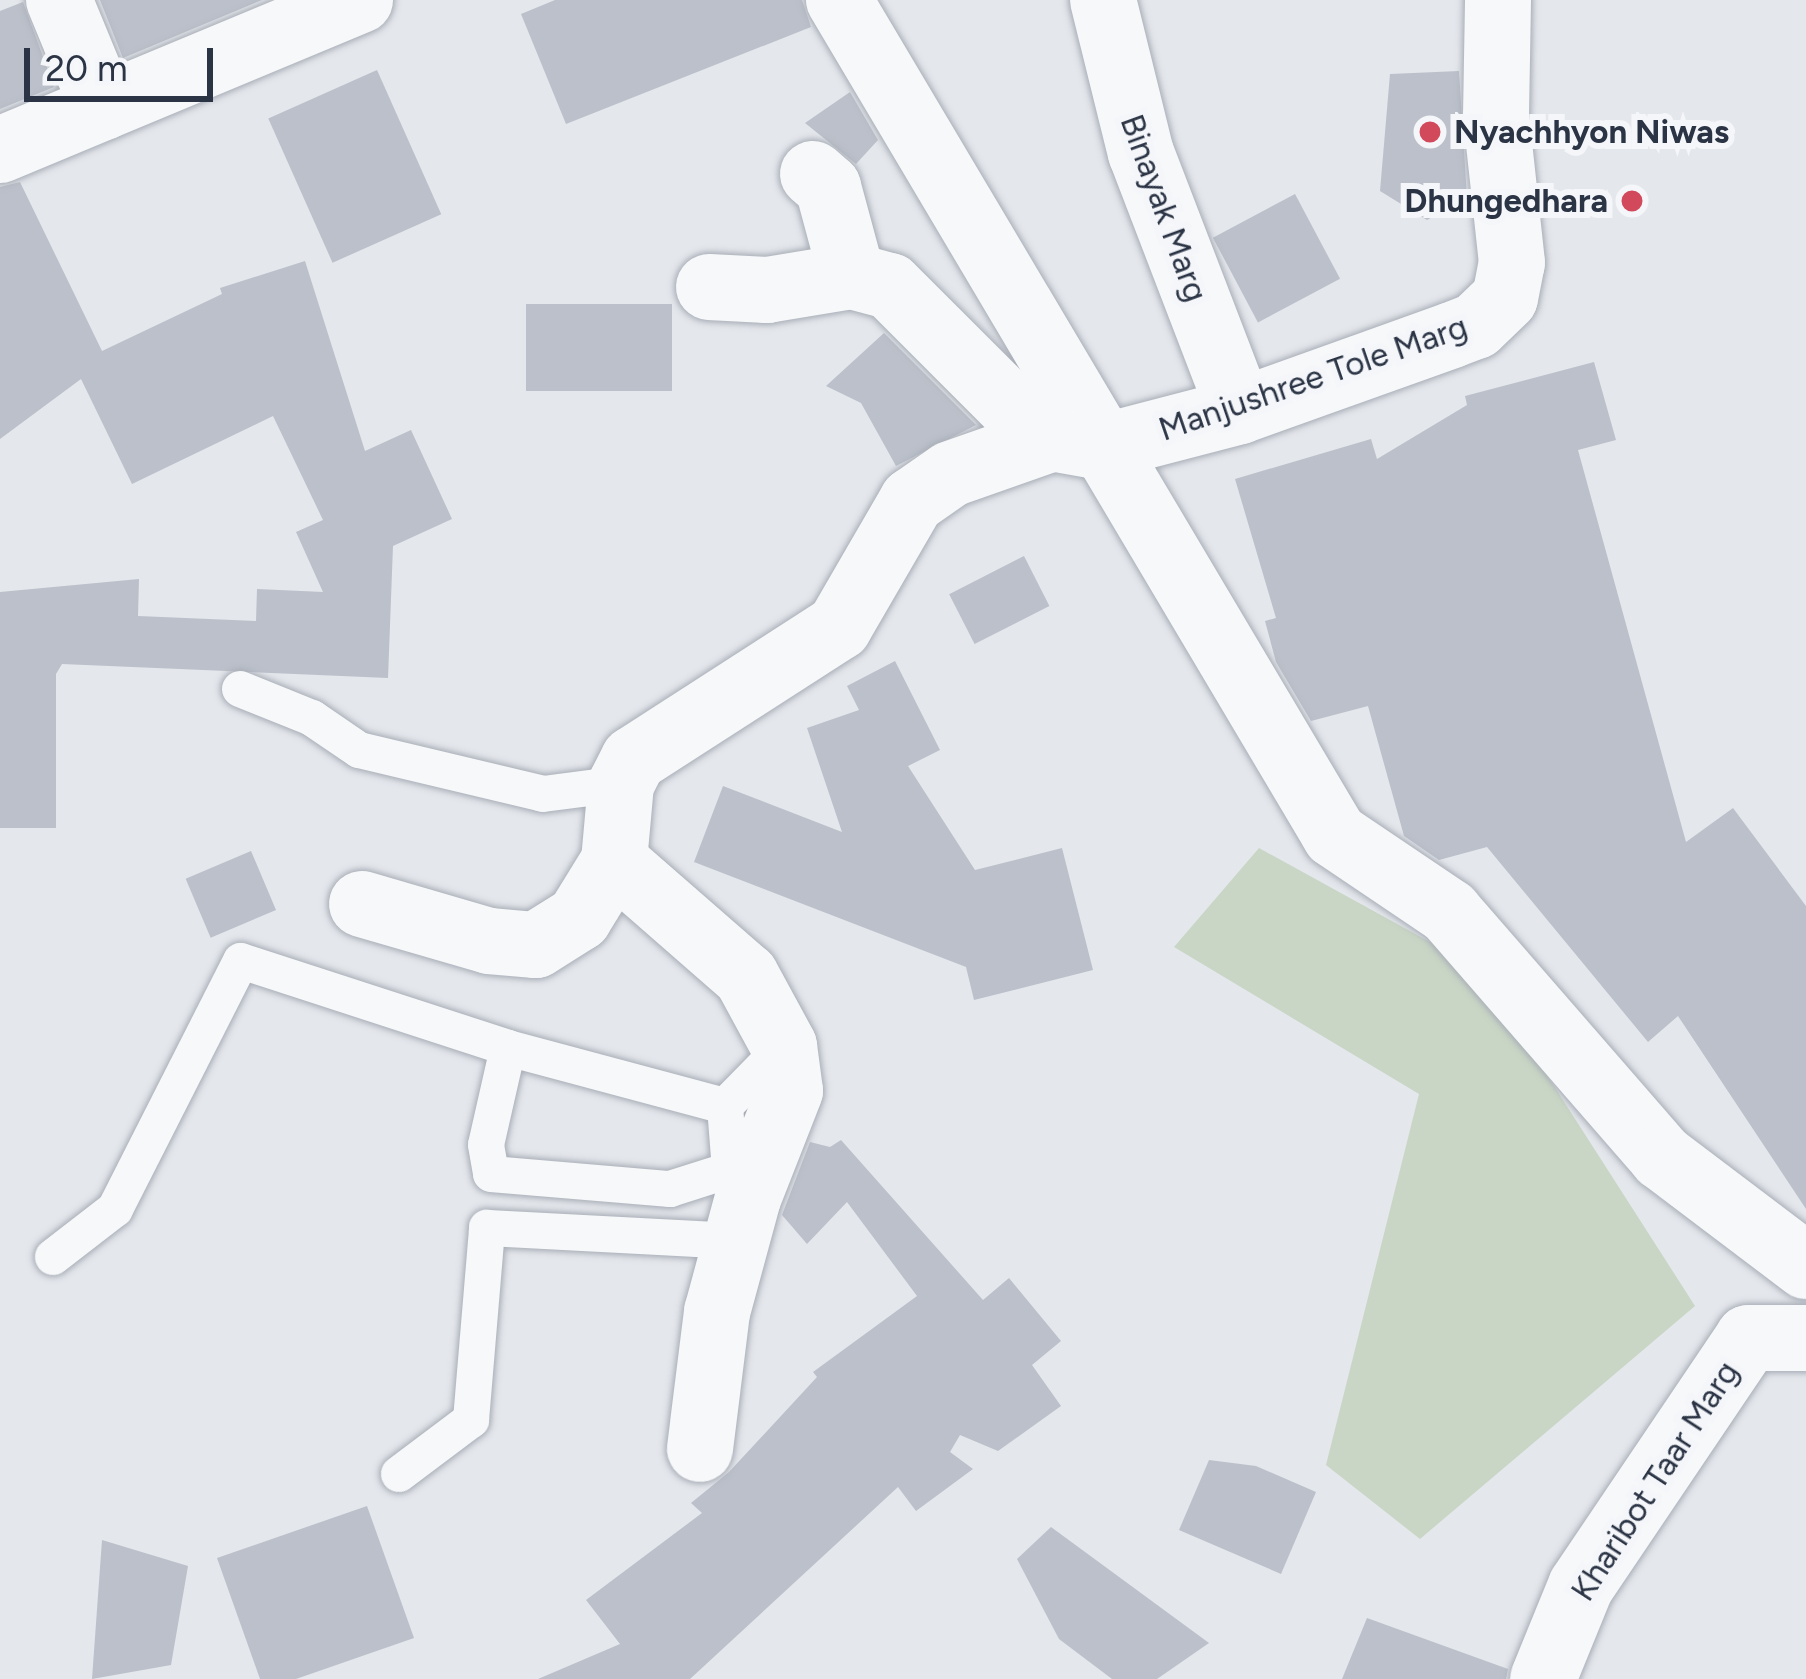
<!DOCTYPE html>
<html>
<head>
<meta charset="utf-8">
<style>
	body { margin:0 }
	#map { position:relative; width:1806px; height:1679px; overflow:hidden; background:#e4e7ec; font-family:Figtree,sans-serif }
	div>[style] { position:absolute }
	.green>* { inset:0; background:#c9d6c5 }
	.building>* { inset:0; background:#bbc0ca; transform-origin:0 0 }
	.roads { filter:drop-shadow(0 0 3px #a9aeb7) drop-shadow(0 0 3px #a9aeb7) }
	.service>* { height:36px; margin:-18px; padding:0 18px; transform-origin:18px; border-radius:18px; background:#f7f8fa }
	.minor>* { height:66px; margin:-33px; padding:0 33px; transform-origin:33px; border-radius:33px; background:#f7f8fa }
	.dots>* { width:33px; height:33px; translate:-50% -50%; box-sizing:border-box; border:6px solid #f4f6f9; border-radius:50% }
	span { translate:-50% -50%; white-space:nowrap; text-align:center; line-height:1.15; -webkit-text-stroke:12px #f4f6f9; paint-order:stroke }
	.poi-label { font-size:33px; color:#2b3445; font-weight:700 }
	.left { translate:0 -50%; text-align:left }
	.right { translate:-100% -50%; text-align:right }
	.street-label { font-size:33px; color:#2b3445 }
	.scale { position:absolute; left:24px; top:48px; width:189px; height:54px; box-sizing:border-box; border:6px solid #2b3445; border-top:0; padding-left:15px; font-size:36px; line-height:42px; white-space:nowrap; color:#2b3445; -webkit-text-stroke:9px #f4f6f9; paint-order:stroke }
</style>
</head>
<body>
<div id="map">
	<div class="green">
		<i style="clip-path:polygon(1259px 848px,1479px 969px,1695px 1306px,1420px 1539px,1326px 1465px,1419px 1094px,1174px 947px)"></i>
	</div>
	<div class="building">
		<i style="clip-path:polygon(100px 0,262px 0,123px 58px)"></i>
		<i style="clip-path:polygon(555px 0,802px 0,811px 27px,566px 124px,521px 14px)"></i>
		<i style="clip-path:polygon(23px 2px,54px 87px,0 109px,0 11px)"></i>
		<i style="left:377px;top:70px;width:158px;height:119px;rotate:66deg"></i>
		<i style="clip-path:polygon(1459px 71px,1467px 198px,1427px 220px,1380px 191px,1390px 74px)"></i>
		<i style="clip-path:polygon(850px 92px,878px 140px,856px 164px,805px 123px)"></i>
		<i style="clip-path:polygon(20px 182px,102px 351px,222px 294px,220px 288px,305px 261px,365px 451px,411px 430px,452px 519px,393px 546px,388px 678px,62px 664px,56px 674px,56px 828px,0 828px,0 592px,139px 579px,138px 616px,256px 621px,257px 589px,323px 592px,296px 532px,323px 520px,273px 416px,132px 484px,81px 379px,0 439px,0 187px)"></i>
		<i style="left:1295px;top:194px;width:96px;height:93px;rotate:62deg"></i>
		<i style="left:526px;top:304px;width:146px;height:87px"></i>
		<i style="clip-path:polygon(884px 333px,976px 425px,896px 466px,861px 403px,826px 386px)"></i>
		<i style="clip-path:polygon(1594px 362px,1616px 440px,1578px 450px,1686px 842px,1733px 808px,1806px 906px,1806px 1209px,1678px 1016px,1648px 1042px,1487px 847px,1439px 860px,1404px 836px,1368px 706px,1311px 721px,1276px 662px,1265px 621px,1276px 618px,1235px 479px,1371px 439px,1377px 459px,1467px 405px,1465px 396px)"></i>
		<i style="left:1024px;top:556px;width:56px;height:84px;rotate:63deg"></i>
		<i style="clip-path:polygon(895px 661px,940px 750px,908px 766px,975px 870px,1062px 848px,1093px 970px,974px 1000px,966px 967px,694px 862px,723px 786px,842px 832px,807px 728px,859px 710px,847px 686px)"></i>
		<i style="left:251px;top:851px;width:64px;height:71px;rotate:67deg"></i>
		<i style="clip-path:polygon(841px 1140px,983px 1300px,1009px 1278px,1061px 1341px,1032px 1365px,1061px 1406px,998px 1451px,960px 1435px,950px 1452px,973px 1469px,916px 1511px,898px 1487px,690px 1679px,538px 1679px,620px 1644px,586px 1600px,702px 1513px,691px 1503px,729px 1472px,817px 1377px,813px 1372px,917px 1296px,847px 1202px,807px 1244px,782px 1215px,810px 1142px,830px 1147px)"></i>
		<i style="clip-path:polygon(1209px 1460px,1256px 1466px,1316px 1492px,1281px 1574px,1179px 1530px)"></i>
		<i style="clip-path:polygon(367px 1506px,414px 1638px,296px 1679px,260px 1679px,217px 1558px)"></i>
		<i style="clip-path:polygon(1051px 1527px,1209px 1643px,1157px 1679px,1112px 1679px,1059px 1639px,1017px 1559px)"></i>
		<i style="clip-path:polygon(102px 1540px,188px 1566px,171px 1665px,92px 1679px)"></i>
		<i style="clip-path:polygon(1367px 1618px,1508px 1669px,1506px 1679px,1342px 1679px)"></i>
	</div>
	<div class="roads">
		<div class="service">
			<i style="left:240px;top:689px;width:78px;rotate:21.9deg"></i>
			<i style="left:312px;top:718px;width:57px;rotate:34.2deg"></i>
			<i style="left:359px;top:750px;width:189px;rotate:13.4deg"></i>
			<i style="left:543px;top:794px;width:79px;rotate:-7.3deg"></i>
			<i style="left:508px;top:1048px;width:225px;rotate:15deg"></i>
			<i style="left:53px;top:1257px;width:78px;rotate:-37.7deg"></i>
			<i style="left:115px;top:1209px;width:278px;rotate:-63.1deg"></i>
			<i style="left:241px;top:961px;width:281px;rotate:18deg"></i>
			<i style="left:508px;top:1048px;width:99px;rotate:102.8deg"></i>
			<i style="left:486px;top:1145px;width:29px;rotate:80deg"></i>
			<i style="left:491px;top:1174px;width:180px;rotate:4.8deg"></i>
			<i style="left:670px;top:1189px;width:63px;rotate:-17.6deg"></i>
			<i style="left:730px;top:1170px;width:64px;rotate:-94.5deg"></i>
			<i style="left:725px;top:1106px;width:84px;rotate:-45.5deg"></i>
			<i style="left:399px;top:1474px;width:90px;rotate:-36.9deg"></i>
			<i style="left:471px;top:1420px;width:193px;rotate:-85.2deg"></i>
			<i style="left:487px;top:1228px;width:249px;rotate:3deg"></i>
		</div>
		<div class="minor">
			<i style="left:59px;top:0;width:116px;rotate:67.6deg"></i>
			<i style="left:839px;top:0;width:971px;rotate:59.29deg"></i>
			<i style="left:1335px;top:835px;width:138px;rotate:34deg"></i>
			<i style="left:1449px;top:912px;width:325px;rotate:49deg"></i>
			<i style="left:1662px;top:1157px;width:181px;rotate:37.1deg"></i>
			<i style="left:1103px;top:0;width:158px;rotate:76.1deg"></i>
			<i style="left:1141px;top:153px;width:276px;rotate:69deg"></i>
			<i style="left:0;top:150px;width:390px;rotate:-22.6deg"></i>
			<i style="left:813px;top:174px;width:20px;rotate:41deg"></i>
			<i style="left:828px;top:187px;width:92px;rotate:74.9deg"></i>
			<i style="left:709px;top:287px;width:58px;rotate:3deg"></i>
			<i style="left:767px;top:290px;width:86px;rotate:-9.4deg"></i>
			<i style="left:852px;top:276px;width:39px;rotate:15deg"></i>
			<i style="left:890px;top:286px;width:212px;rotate:45deg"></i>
			<i style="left:1040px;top:436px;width:63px;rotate:10.1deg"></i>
			<i style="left:1102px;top:447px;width:143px;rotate:-14.6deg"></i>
			<i style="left:1240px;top:411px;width:225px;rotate:-19.7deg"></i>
			<i style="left:1452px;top:335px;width:26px;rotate:-21deg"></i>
			<i style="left:1476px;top:326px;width:40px;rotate:-44deg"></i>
			<i style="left:1505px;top:298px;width:36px;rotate:-79deg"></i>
			<i style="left:1512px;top:263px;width:148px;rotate:-96.2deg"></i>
			<i style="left:1496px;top:116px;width:116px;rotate:-89deg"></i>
			<i style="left:614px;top:861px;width:175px;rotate:41.1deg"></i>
			<i style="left:746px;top:976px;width:80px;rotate:61.5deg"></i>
			<i style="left:784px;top:1046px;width:45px;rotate:82.4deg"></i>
			<i style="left:790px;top:1091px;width:115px;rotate:111.4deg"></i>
			<i style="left:748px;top:1198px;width:118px;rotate:105.2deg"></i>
			<i style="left:717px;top:1312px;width:138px;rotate:97.1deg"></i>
			<i style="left:362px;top:904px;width:132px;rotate:16.2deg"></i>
			<i style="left:489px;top:941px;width:47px;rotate:4.9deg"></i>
			<i style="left:536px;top:945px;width:51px;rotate:-32.1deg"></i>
			<i style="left:579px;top:918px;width:67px;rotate:-58.4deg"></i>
			<i style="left:614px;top:861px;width:77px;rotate:-84.8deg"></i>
			<i style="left:621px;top:784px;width:28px;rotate:-63deg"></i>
			<i style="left:634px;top:759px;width:244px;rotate:-32.8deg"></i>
			<i style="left:839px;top:627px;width:146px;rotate:-59.9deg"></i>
			<i style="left:912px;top:501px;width:47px;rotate:-34.7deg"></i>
			<i style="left:951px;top:474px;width:108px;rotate:-19.4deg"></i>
			<i style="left:1543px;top:1679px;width:100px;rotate:-67.8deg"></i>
			<i style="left:1581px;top:1586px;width:299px;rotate:-56deg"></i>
			<i style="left:1748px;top:1338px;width:58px"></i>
		</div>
	</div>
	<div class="dots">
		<i style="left:1430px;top:132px;background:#d1495b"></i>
		<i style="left:1632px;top:201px;background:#d1495b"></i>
	</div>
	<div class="poi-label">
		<span class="left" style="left:1454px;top:132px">Nyachhyon Niwas</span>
		<span class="right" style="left:1608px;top:201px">Dhungedhara</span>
	</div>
	<div class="street-label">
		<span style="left:1164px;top:208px;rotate:70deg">Binayak Marg</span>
		<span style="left:1313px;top:378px;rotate:-19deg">Manjushree Tole Marg</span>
		<span style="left:1655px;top:1481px;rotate:-57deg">Kharibot Taar Marg</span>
	</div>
	<div class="scale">20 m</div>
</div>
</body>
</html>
